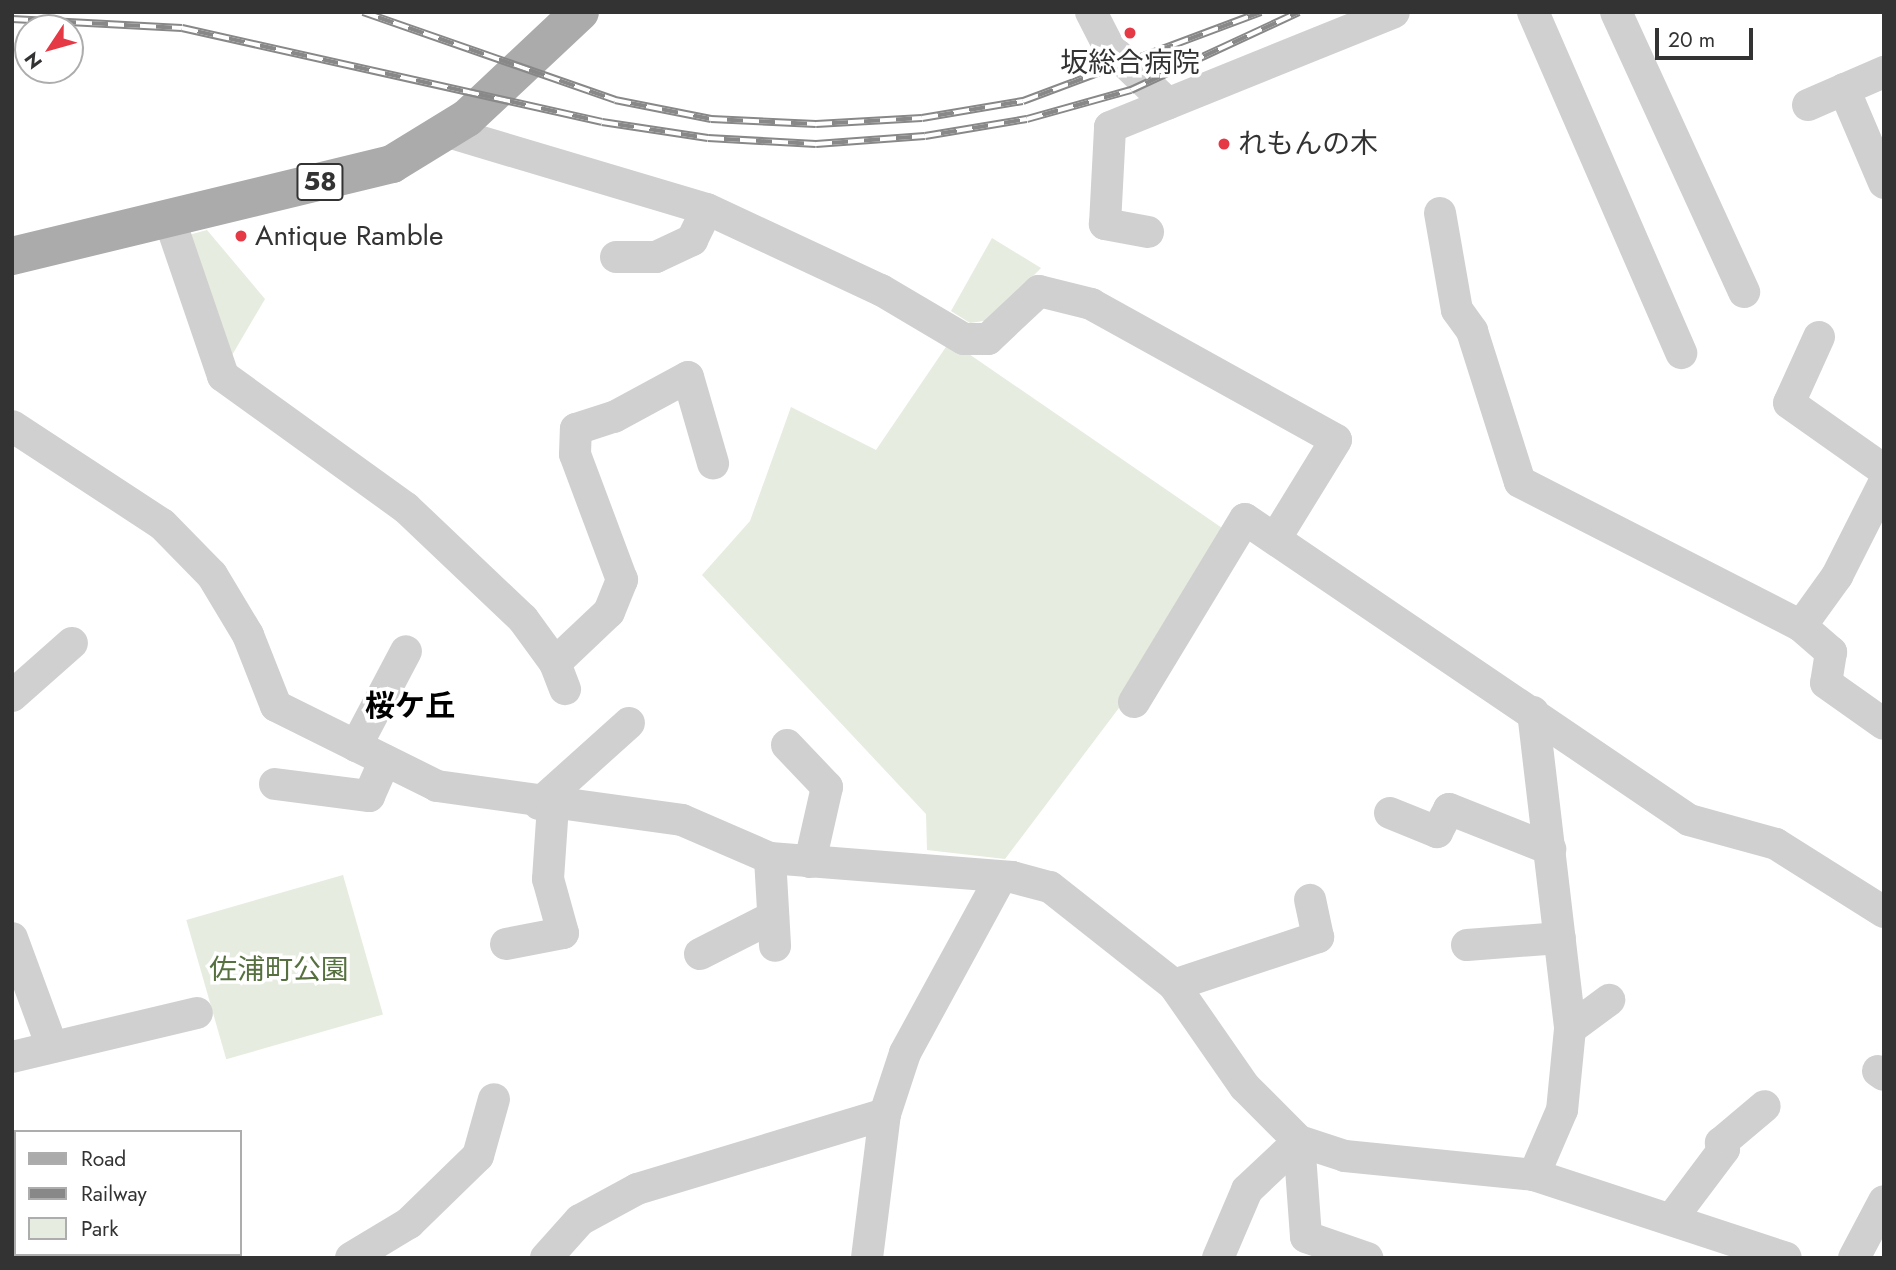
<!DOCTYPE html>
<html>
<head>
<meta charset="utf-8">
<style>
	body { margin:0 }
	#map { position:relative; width:1896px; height:1270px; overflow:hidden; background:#fff; font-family:Jost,"Noto Sans JP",sans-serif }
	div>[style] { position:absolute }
	.green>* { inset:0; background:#e6ecdf; transform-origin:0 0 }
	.street>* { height:32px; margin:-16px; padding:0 16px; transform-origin:16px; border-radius:16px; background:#d0d0d0 }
	.secondary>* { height:38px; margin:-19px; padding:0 19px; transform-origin:19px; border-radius:19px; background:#bdbdbd }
	.primary>* { height:38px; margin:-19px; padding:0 19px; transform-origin:19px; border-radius:19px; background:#ababab }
	.rail>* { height:8px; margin-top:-4px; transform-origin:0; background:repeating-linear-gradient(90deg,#fff 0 16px,#888 0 32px); box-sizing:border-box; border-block:2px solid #888 }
	.dots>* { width:19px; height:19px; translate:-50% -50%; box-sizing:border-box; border:4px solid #fff; border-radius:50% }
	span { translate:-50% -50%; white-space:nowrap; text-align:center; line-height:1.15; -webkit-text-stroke:7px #fff; paint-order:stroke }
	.shield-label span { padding:2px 5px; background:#fff; border:2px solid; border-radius:5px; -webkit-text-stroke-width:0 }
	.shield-label { font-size:26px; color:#333; font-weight:700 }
	.poi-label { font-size:28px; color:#333 }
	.left { translate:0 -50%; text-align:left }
	.park-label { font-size:28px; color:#56703f }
	.neighbourhood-label { font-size:30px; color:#000; font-weight:700 }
	.frame { position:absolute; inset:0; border:14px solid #333; pointer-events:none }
	.legend { position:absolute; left:14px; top:1130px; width:228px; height:126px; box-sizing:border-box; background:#fff; border:2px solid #adadad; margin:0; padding:9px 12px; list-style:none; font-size:21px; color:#333 }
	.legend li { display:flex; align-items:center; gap:14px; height:35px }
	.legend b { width:35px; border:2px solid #adadad }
	.north { position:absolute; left:14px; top:14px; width:70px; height:70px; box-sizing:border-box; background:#fff; border:2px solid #adadad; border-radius:50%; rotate:234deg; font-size:19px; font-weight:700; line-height:28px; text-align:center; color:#333 }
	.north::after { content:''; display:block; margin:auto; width:24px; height:32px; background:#e63946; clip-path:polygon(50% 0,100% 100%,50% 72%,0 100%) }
	.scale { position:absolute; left:1655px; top:28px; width:98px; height:32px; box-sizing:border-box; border:4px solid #333; border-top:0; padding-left:9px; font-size:21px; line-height:24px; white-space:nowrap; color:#333; -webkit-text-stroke:5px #fff; paint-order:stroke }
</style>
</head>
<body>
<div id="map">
	<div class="green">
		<i style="clip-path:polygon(207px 230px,265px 299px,228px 362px,185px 236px)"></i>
		<i style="clip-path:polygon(992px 238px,1041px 268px,990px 320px,970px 323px,951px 311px)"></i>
		<i style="clip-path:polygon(950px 341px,1225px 530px,1128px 696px,1005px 859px,927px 850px,926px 814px,702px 575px,750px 521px,791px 407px,876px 450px)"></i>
		<i style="left:343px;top:875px;width:145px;height:163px;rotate:74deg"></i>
	</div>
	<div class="street">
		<i style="left:1091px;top:12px;width:38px;rotate:63deg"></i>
		<i style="left:1108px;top:46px;width:83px;rotate:44deg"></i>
		<i style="left:1533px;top:12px;width:372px;rotate:66.5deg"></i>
		<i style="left:1616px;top:12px;width:308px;rotate:65.4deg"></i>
		<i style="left:1844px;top:89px;width:102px;rotate:66.9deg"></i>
		<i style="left:1808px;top:105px;width:83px;rotate:-23.5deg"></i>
		<i style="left:448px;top:132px;width:270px;rotate:16.6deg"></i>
		<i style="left:707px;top:209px;width:192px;rotate:25deg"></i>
		<i style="left:881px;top:290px;width:96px;rotate:30.6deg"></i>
		<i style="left:964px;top:339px;width:24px"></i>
		<i style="left:988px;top:339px;width:70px;rotate:-43.3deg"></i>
		<i style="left:1039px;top:291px;width:54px;rotate:14deg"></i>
		<i style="left:1091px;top:304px;width:280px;rotate:29deg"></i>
		<i style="left:1336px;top:440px;width:116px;rotate:121.6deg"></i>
		<i style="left:1440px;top:213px;width:98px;rotate:80.1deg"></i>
		<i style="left:1457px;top:310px;width:26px;rotate:54deg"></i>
		<i style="left:1472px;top:331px;width:158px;rotate:72.4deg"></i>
		<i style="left:1520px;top:482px;width:316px;rotate:27.1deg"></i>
		<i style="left:1801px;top:626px;width:40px;rotate:41deg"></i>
		<i style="left:1831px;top:652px;width:31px;rotate:99deg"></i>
		<i style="left:1826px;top:683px;width:71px;rotate:35.3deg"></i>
		<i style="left:169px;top:218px;width:167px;rotate:71.1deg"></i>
		<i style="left:223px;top:376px;width:226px;rotate:35.8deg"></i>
		<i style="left:406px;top:508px;width:161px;rotate:43.5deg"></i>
		<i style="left:523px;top:619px;width:54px;rotate:54deg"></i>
		<i style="left:555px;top:663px;width:28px;rotate:69deg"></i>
		<i style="left:1148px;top:232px;width:44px;rotate:-169.5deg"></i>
		<i style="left:1105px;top:224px;width:97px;rotate:-87deg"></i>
		<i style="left:1110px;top:127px;width:306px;rotate:-22deg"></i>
		<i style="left:616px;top:257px;width:40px"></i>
		<i style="left:656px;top:257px;width:40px;rotate:-25deg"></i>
		<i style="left:692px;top:240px;width:34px;rotate:-64deg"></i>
		<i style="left:1819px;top:337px;width:72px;rotate:114.4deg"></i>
		<i style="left:1789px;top:403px;width:116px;rotate:35.2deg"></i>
		<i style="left:12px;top:426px;width:179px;rotate:33.2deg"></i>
		<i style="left:162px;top:524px;width:71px;rotate:45.6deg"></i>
		<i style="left:212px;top:575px;width:70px;rotate:59deg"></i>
		<i style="left:248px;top:635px;width:76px;rotate:68.5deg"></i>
		<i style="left:276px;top:706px;width:180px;rotate:26.4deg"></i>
		<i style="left:437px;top:786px;width:247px;rotate:7.9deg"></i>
		<i style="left:682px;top:820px;width:96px;rotate:23.4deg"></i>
		<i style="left:770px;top:858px;width:243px;rotate:4.5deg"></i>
		<i style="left:1012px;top:877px;width:39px;rotate:15deg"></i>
		<i style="left:1050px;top:887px;width:158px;rotate:38.3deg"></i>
		<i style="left:1174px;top:985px;width:124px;rotate:55.2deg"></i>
		<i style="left:1245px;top:1087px;width:76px;rotate:45deg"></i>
		<i style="left:1299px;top:1141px;width:48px;rotate:18.1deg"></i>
		<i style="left:1345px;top:1156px;width:190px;rotate:5.7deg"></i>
		<i style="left:1534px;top:1175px;width:265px;rotate:18.2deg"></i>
		<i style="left:1801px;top:626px;width:62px;rotate:-54.2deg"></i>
		<i style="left:1837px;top:576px;width:104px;rotate:-63.2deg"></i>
		<i style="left:555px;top:663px;width:74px;rotate:-43.4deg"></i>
		<i style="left:609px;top:612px;width:35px;rotate:-68deg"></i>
		<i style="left:622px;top:580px;width:134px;rotate:-110.5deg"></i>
		<i style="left:575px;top:454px;width:25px;rotate:-88deg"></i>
		<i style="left:576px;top:429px;width:40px;rotate:-18deg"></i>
		<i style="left:614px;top:417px;width:84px;rotate:-28.4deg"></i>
		<i style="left:688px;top:377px;width:90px;rotate:73.8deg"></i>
		<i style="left:12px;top:696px;width:80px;rotate:-41.5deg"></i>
		<i style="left:1134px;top:702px;width:214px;rotate:-58.8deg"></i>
		<i style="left:1245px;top:519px;width:536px;rotate:34.13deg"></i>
		<i style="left:1689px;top:820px;width:90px;rotate:15.4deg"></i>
		<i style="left:1776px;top:844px;width:128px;rotate:32.2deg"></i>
		<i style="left:1533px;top:712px;width:319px;rotate:83.3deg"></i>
		<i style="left:1570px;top:1029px;width:81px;rotate:95.6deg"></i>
		<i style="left:1562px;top:1110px;width:71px;rotate:113.3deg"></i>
		<i style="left:787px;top:745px;width:58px;rotate:46.4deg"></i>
		<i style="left:827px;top:787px;width:77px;rotate:102.8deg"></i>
		<i style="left:356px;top:746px;width:107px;rotate:-62.2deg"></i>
		<i style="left:275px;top:784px;width:95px;rotate:7.3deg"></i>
		<i style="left:369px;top:796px;width:39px;rotate:-66deg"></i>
		<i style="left:539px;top:804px;width:121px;rotate:-42deg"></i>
		<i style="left:1390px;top:813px;width:51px;rotate:22deg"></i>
		<i style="left:1437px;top:832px;width:26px;rotate:-62deg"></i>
		<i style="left:1449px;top:809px;width:109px;rotate:21.6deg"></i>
		<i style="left:770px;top:858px;width:88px;rotate:86.7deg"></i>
		<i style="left:12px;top:938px;width:116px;rotate:69.8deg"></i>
		<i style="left:506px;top:944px;width:58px;rotate:-10.9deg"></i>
		<i style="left:563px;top:933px;width:56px;rotate:-105.5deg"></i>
		<i style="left:548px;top:879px;width:73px;rotate:-86.1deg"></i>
		<i style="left:1467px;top:945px;width:93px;rotate:-4.3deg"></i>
		<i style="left:700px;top:954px;width:82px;rotate:-26.9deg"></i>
		<i style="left:1174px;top:985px;width:152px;rotate:-18.4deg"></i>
		<i style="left:1318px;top:937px;width:38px;rotate:-102deg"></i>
		<i style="left:1570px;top:1029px;width:49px;rotate:-36.6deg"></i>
		<i style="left:12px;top:1057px;width:190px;rotate:-13.4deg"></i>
		<i style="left:1878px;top:1071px;width:7px;rotate:34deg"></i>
		<i style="left:1299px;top:1141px;width:96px;rotate:85.8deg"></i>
		<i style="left:1306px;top:1237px;width:65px;rotate:19deg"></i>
		<i style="left:1673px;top:1217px;width:85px;rotate:-53.1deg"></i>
		<i style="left:1724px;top:1149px;width:7px;rotate:-117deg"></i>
		<i style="left:1721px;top:1143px;width:57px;rotate:-40.1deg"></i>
		<i style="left:351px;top:1258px;width:68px;rotate:-31.1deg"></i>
		<i style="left:409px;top:1223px;width:96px;rotate:-44.2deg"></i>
		<i style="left:478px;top:1156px;width:59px;rotate:-74.3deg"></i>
		<i style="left:546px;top:1258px;width:51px;rotate:-48.2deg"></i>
		<i style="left:580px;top:1220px;width:65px;rotate:-28.5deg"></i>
		<i style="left:637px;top:1189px;width:259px;rotate:-16.8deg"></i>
		<i style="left:867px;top:1258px;width:145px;rotate:-82.9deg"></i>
		<i style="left:885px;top:1114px;width:64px;rotate:-71.8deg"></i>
		<i style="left:905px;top:1053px;width:200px;rotate:-61.4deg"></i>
		<i style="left:1218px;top:1258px;width:74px;rotate:-66.9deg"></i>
		<i style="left:1247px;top:1190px;width:71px;rotate:-43.3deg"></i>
		<i style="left:1854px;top:1258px;width:64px;rotate:-62.2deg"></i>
	</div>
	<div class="secondary">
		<i style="left:12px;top:1182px;width:6px;rotate:45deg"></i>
		<i style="left:79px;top:1254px;width:5px;rotate:53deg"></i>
	</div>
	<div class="primary">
		<i style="left:12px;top:256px;width:391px;rotate:-13.6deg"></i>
		<i style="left:392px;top:164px;width:88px;rotate:-31.5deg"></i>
		<i style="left:467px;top:118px;width:155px;rotate:-43.2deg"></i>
	</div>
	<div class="rail">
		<i style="left:363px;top:12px;width:267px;rotate:19.2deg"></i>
		<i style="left:615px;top:100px;width:98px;rotate:11.2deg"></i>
		<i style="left:711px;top:119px;width:105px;rotate:2.7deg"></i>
		<i style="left:816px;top:124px;width:106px;rotate:-3.2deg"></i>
		<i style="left:922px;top:118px;width:102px;rotate:-9.6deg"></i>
		<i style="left:1023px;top:101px;width:254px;rotate:-20.5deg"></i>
		<i style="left:12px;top:19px;width:170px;rotate:3deg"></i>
		<i style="left:182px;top:28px;width:430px;rotate:12.6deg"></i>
		<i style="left:602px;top:122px;width:107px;rotate:8.6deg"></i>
		<i style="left:708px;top:138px;width:108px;rotate:3.2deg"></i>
		<i style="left:816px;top:144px;width:109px;rotate:-4.2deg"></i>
		<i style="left:925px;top:136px;width:103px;rotate:-9.5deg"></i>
		<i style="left:1027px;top:119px;width:108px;rotate:-15.6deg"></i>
		<i style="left:1131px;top:90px;width:185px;rotate:-24.9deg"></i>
	</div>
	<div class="dots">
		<i style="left:1130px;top:33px;background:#e63946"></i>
		<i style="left:1224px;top:144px;background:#e63946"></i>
		<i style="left:241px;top:236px;background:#e63946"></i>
	</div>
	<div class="shield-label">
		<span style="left:320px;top:182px">58</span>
	</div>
	<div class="poi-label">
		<span style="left:1130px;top:63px">坂総合病院</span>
		<span class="left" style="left:1238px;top:144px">れもんの木</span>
		<span class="left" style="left:255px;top:236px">Antique Ramble</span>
	</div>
	<div class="park-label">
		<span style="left:279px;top:970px">佐浦町公園</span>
	</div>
	<div class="neighbourhood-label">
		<span style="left:410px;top:706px">桜ケ丘</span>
	</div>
	<div class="frame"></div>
	<ul class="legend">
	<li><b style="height:9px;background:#ababab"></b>Road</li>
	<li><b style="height:9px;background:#888"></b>Railway</li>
	<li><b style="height:19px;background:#e6ecdf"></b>Park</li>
	</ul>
	<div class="north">N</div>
	<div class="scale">20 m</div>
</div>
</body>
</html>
